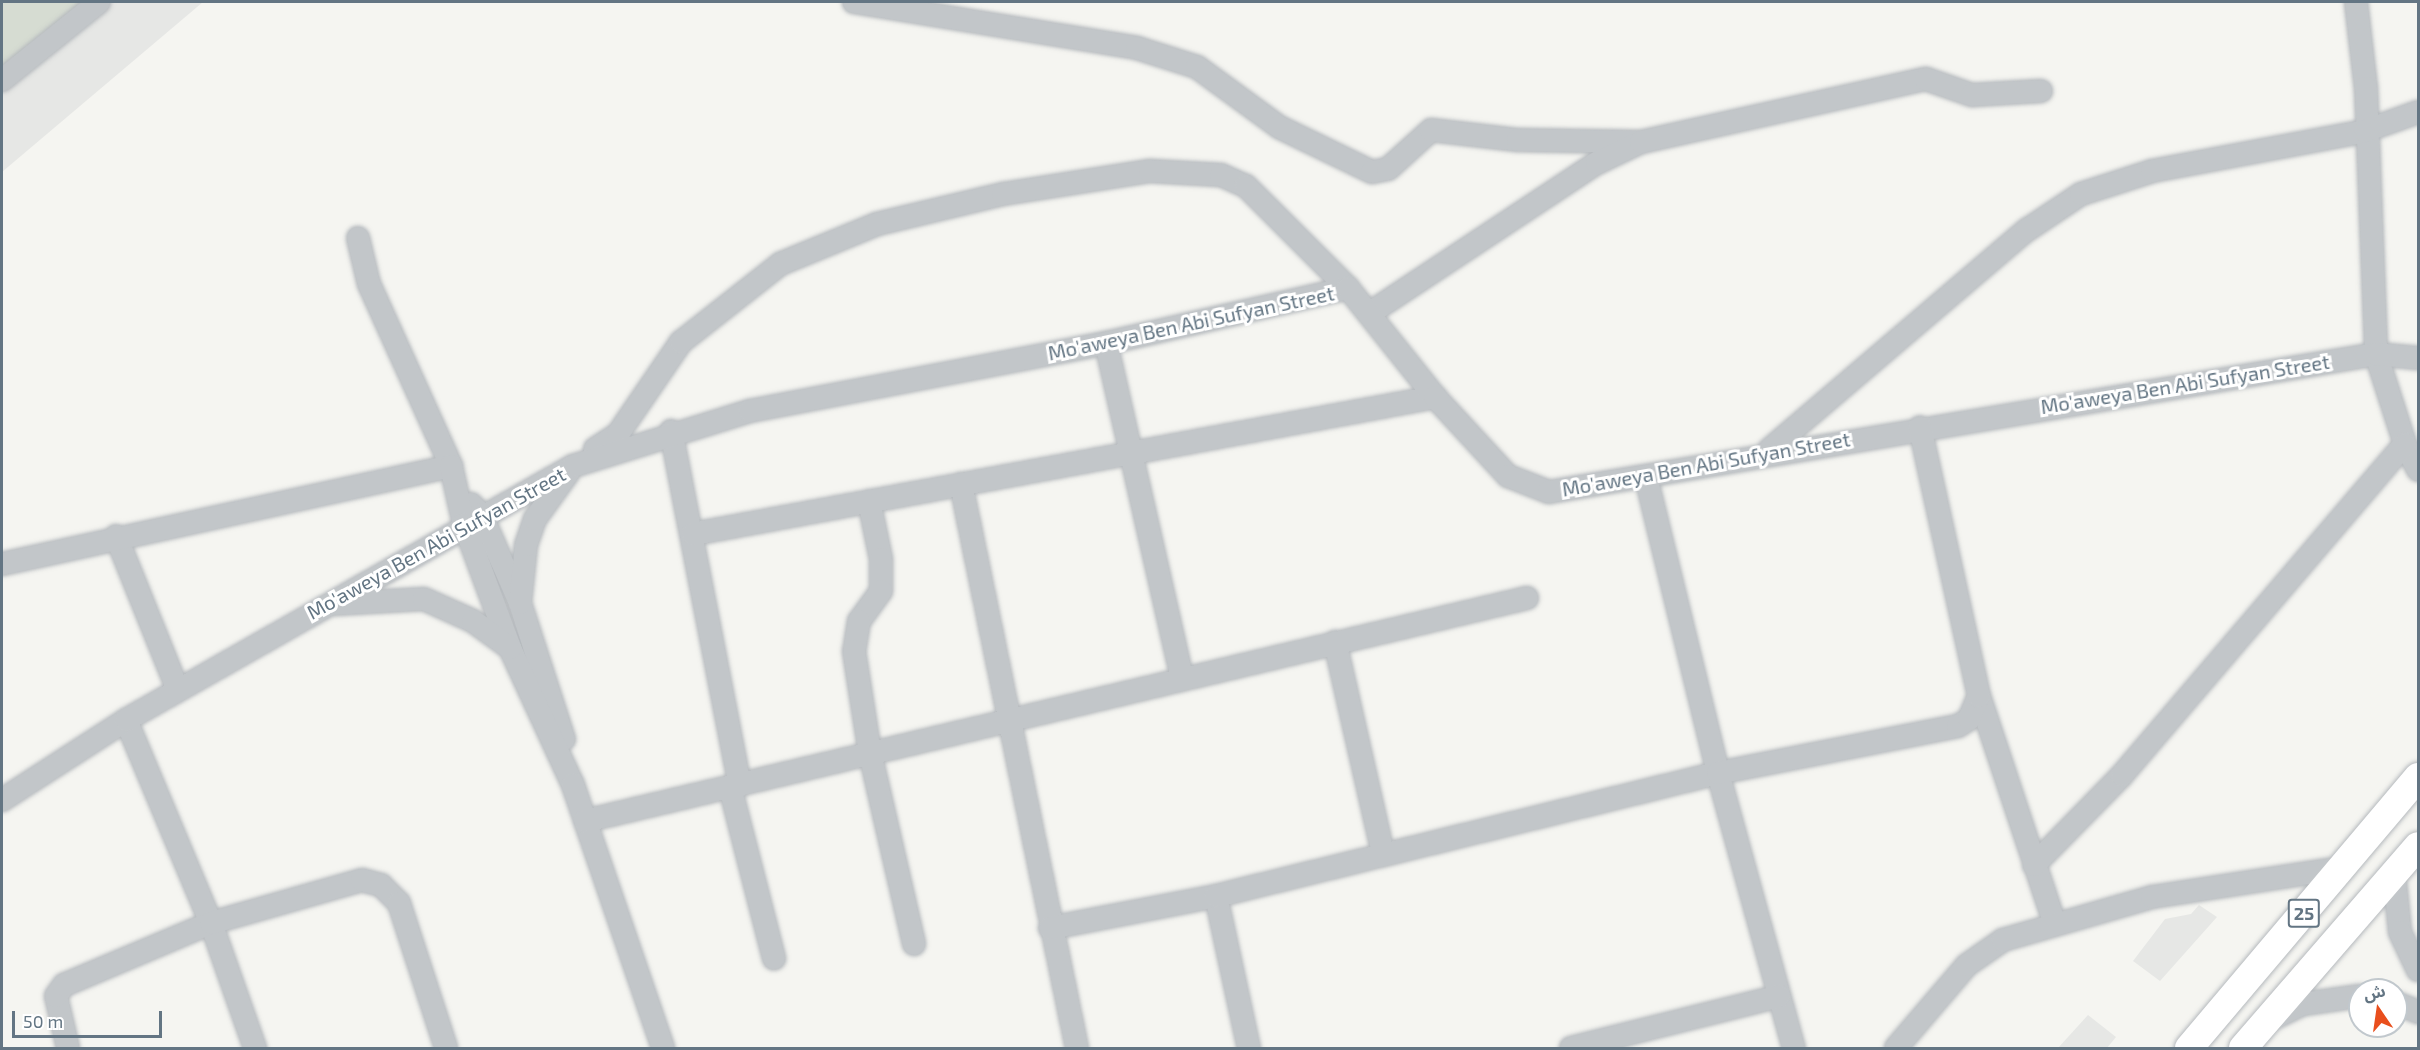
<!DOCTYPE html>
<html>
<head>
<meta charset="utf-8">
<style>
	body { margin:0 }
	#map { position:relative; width:2420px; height:1050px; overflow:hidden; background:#f5f5f1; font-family:"Exo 2","Noto Sans Arabic",sans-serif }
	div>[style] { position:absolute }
	.built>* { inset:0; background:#e6e7e5 }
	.green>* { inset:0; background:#d6dcd2 }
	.roads { filter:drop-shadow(0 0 2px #b5b9bd) drop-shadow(0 0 2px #b5b9bd) }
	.minor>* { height:22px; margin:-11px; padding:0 11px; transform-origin:11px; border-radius:11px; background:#c2c6c9 }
	.major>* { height:28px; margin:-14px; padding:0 14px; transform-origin:14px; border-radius:14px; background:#fff }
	span { translate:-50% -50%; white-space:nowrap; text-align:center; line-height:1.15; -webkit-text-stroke:6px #fff; paint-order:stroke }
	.shield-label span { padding:2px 4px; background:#fff; border:2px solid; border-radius:4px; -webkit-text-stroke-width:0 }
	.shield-label { font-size:18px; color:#637583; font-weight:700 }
	.street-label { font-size:20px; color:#637583 }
	.frame { position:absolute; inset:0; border:3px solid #637583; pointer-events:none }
	.north { position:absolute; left:2348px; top:978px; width:60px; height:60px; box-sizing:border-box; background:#fff; border:2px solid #c1c8cd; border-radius:50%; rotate:347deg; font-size:16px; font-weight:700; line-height:24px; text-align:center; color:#637583 }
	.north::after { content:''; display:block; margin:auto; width:21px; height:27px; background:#e94f1d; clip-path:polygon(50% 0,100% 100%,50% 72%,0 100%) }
	.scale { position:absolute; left:12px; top:1011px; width:150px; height:27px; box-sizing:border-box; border:3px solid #637583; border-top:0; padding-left:8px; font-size:18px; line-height:21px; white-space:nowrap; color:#637583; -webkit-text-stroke:4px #fff; paint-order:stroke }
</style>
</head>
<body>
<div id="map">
	<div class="built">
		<i style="clip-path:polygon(2px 2px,203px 2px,2px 172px)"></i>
		<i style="clip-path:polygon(2199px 905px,2217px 917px,2160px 981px,2133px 961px,2165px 919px,2191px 914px)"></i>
		<i style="clip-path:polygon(2088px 1015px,2116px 1037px,2107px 1048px,2058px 1048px)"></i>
	</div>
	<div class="green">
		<i style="clip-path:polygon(2px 2px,97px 2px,2px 78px)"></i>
	</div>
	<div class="roads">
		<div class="minor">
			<i style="left:854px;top:2px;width:287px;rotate:9.2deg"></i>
			<i style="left:1137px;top:48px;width:63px;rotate:17.6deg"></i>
			<i style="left:1197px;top:67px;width:102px;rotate:36.2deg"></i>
			<i style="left:1279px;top:127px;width:103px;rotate:25.8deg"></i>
			<i style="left:1372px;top:172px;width:16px;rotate:-11deg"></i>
			<i style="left:1388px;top:169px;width:58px;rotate:-42.2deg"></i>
			<i style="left:1431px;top:130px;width:88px;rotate:6.6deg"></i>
			<i style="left:1518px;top:140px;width:123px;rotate:0.9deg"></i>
			<i style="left:2356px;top:2px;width:87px;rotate:83.4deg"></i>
			<i style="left:2366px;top:88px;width:266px;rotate:87.8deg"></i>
			<i style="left:2376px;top:354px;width:95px;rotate:72.1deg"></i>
			<i style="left:2405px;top:444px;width:29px;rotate:63deg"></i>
			<i style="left:2px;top:80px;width:124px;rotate:-38.8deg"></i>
			<i style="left:358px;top:238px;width:47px;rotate:76.6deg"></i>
			<i style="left:369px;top:284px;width:200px;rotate:65.7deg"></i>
			<i style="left:1370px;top:313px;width:272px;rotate:-33.5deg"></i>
			<i style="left:1597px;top:163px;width:49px;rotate:-25.5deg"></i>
			<i style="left:1641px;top:142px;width:292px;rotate:-12.5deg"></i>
			<i style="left:1926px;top:79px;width:49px;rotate:19.2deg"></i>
			<i style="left:1972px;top:95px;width:69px;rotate:-3.3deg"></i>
			<i style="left:1106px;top:343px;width:343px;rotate:77.2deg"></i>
			<i style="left:671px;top:431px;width:361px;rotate:79deg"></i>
			<i style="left:595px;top:449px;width:27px;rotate:-33deg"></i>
			<i style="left:618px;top:434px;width:112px;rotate:-55.6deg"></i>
			<i style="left:681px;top:342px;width:126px;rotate:-38.2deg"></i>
			<i style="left:780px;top:264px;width:105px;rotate:-22.4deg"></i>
			<i style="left:877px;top:224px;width:130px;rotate:-13.4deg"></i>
			<i style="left:1003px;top:194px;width:149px;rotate:-8.9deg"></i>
			<i style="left:1150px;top:171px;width:71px;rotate:3.2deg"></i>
			<i style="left:1221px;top:175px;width:27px;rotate:24deg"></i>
			<i style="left:1246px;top:186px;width:144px;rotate:45deg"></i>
			<i style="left:1769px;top:450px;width:339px;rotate:-40.5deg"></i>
			<i style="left:2027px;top:230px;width:65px;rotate:-33.7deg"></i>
			<i style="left:2081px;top:194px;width:75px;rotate:-17.9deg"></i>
			<i style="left:2152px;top:171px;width:217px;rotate:-10.6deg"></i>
			<i style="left:2365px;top:131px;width:56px;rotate:-19.7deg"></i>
			<i style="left:1646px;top:477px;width:305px;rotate:76.3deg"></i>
			<i style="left:1718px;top:773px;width:285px;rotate:74.6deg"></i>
			<i style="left:961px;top:484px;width:576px;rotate:78.38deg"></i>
			<i style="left:869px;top:501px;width:59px;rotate:78.3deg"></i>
			<i style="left:881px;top:559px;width:32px;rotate:90deg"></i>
			<i style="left:881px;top:591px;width:37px;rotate:126deg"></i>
			<i style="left:859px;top:621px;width:30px;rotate:99deg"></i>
			<i style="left:854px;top:651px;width:103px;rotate:81.1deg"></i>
			<i style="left:870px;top:753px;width:196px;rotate:77deg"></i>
			<i style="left:471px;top:504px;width:14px;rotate:45deg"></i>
			<i style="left:481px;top:514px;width:97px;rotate:66.3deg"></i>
			<i style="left:520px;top:603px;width:143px;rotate:72.1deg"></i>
			<i style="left:693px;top:534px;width:755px;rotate:-10.46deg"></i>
			<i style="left:116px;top:536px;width:166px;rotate:68.1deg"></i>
			<i style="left:2px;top:564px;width:460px;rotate:-12.3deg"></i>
			<i style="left:451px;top:466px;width:59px;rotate:77.4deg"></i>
			<i style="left:464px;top:524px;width:132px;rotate:69.6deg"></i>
			<i style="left:510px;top:648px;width:151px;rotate:65.3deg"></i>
			<i style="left:573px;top:785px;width:278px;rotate:71.1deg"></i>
			<i style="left:520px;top:603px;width:58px;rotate:-84.1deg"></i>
			<i style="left:526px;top:545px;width:28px;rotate:-71deg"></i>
			<i style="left:535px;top:519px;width:57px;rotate:-54.3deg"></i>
			<i style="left:333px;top:604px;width:91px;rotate:-3.1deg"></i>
			<i style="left:424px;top:599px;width:54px;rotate:24.2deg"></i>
			<i style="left:473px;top:621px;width:46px;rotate:36.1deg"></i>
			<i style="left:1335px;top:642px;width:216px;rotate:77.2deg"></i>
			<i style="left:1979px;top:696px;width:238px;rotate:71.6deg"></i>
			<i style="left:126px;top:720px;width:220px;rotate:67.3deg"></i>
			<i style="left:211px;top:923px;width:133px;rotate:70.6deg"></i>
			<i style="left:730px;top:787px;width:177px;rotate:75.6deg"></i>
			<i style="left:2px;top:800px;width:148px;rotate:-32.8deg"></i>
			<i style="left:126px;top:720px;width:514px;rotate:-29.61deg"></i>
			<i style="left:573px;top:466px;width:185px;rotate:-17.3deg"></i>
			<i style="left:750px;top:411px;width:362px;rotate:-10.8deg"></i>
			<i style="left:1106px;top:343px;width:248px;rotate:-12.8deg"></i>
			<i style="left:1348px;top:288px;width:139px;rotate:51.4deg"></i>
			<i style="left:1435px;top:397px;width:108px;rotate:47.3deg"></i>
			<i style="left:1508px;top:476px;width:44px;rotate:21.3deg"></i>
			<i style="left:1549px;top:492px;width:838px;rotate:-9.47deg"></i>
			<i style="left:2376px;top:354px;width:42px;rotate:5.4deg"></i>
			<i style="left:585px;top:821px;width:968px;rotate:-13.32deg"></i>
			<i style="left:2034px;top:865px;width:126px;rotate:-45.6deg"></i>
			<i style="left:2122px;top:775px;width:435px;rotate:-49.5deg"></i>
			<i style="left:2394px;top:872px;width:60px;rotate:84.3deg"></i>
			<i style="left:2400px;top:932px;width:42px;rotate:64.7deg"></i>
			<i style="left:1216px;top:896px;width:156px;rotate:77.8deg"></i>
			<i style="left:1050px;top:928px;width:169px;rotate:-10.9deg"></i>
			<i style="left:1216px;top:896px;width:517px;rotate:-13.77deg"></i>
			<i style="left:1718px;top:773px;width:245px;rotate:-11.1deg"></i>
			<i style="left:1958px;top:726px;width:13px;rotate:-32deg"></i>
			<i style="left:1969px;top:719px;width:25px;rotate:-67deg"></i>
			<i style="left:1979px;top:696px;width:275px;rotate:-102.4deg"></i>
			<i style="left:2396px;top:1003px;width:24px;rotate:22deg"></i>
			<i style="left:2272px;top:1019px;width:34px;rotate:-26deg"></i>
			<i style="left:2303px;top:1004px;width:58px;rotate:-8deg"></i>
			<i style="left:68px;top:1048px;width:53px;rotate:-103deg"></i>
			<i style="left:56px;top:996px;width:14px;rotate:-54deg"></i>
			<i style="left:64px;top:985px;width:160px;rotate:-22.9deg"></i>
			<i style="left:211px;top:923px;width:157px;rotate:-15.9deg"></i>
			<i style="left:362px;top:880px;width:20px;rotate:15deg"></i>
			<i style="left:381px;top:885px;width:25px;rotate:45deg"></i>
			<i style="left:399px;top:903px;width:152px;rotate:72deg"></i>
			<i style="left:1571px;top:1048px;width:214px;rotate:-14deg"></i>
			<i style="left:1896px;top:1048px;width:109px;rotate:-49.5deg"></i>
			<i style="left:1967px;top:965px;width:44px;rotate:-34.8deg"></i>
			<i style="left:2003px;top:940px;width:155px;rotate:-16.1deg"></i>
			<i style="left:2152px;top:897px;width:192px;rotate:-8.7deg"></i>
		</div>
		<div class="major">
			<i style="left:2189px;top:1048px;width:355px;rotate:-49.8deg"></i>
			<i style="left:2243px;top:1048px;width:267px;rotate:-49.1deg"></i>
		</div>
	</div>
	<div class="shield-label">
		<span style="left:2304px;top:913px">25</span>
	</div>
	<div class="street-label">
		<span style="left:1191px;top:323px;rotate:-12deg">Mo'aweya Ben Abi Sufyan Street</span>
		<span style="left:2185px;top:384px;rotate:-9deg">Mo'aweya Ben Abi Sufyan Street</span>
		<span style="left:1706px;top:464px;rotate:-10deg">Mo'aweya Ben Abi Sufyan Street</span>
		<span style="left:436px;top:543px;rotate:-29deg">Mo'aweya Ben Abi Sufyan Street</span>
	</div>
	<div class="frame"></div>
	<div class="north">ش</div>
	<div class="scale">50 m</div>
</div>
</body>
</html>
